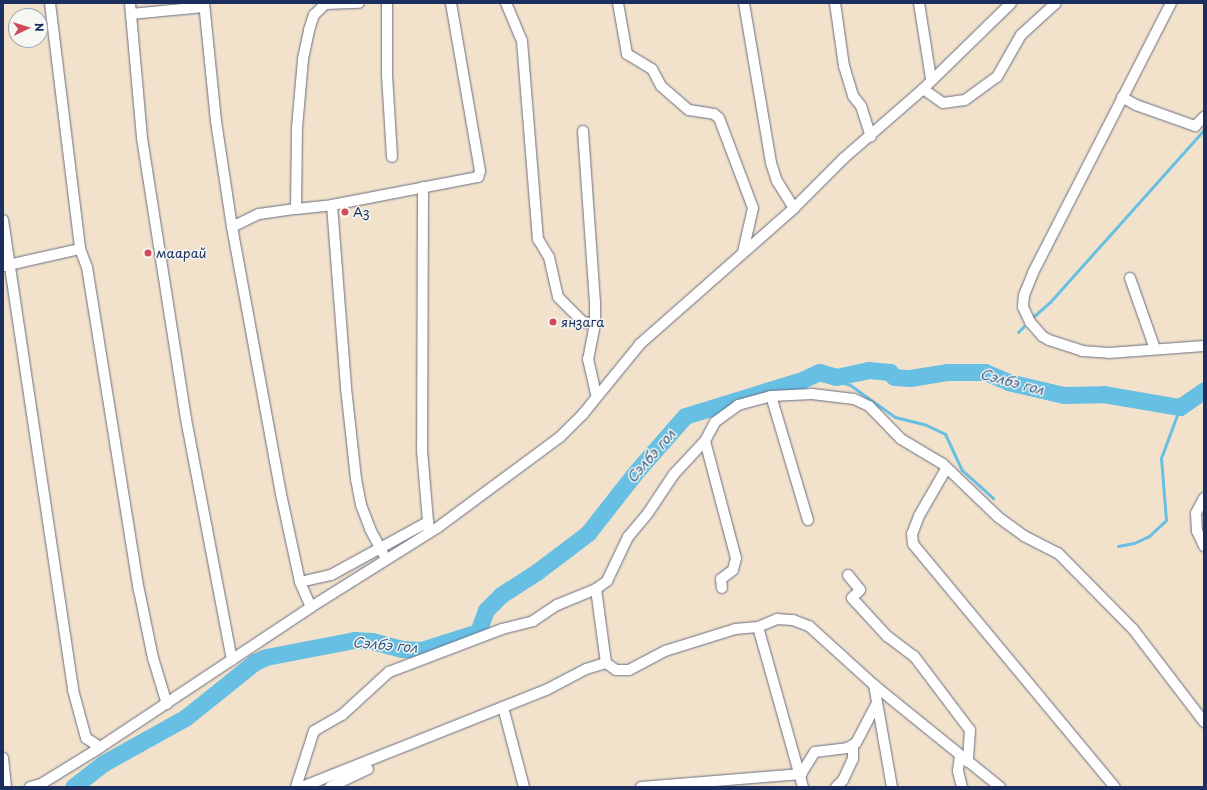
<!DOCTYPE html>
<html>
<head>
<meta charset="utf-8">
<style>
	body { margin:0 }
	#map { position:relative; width:1207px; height:790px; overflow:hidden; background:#f3e2cb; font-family:"Playpen Sans",sans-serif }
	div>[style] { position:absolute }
	.stream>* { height:3px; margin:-1.5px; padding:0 1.5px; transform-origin:1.5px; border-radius:1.5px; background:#67bfe4 }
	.river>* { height:17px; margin:-8.5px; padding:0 8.5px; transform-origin:8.5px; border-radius:8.5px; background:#67bfe4 }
	.roads { filter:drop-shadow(0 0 1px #676e84) drop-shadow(0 0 1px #676e84) }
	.minor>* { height:10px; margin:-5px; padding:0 5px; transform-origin:5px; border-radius:5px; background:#fff }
	.dots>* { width:11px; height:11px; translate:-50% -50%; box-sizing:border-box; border:2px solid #f6f6f2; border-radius:50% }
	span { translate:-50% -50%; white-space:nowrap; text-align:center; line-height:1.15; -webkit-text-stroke:3px #f6f6f2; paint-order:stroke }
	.poi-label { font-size:13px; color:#1b2f5e }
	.left { translate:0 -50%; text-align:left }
	.water-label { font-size:14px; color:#325a86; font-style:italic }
	.frame { position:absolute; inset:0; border:4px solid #1b2f5e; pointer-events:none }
	.north { position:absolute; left:8px; top:8px; width:40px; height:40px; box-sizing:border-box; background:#f6f6f2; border:1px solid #9ea6b7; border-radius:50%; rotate:86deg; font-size:11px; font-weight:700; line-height:16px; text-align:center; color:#1b2f5e }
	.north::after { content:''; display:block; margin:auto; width:14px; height:18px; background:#d1495b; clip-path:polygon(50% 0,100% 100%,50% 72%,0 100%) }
</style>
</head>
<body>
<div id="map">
	<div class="stream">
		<i style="left:1034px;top:316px;width:21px;rotate:-41deg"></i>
		<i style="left:1050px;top:302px;width:231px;rotate:-48.2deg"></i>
		<i style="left:1018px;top:332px;width:8px;rotate:-45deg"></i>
		<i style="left:802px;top:380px;width:22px;rotate:-8deg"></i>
		<i style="left:824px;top:377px;width:27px;rotate:17deg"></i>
		<i style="left:850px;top:385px;width:55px;rotate:35.4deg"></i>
		<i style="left:895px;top:417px;width:32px;rotate:14deg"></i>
		<i style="left:926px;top:425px;width:21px;rotate:25deg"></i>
		<i style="left:945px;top:434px;width:40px;rotate:65deg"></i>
		<i style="left:962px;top:470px;width:42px;rotate:42.1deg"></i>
		<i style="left:1118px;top:546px;width:16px;rotate:-11deg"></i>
		<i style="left:1134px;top:543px;width:17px;rotate:-25deg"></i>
		<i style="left:1149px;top:536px;width:23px;rotate:-43deg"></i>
		<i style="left:1166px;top:520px;width:62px;rotate:-94.6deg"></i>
		<i style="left:1161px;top:458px;width:54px;rotate:-69.6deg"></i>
	</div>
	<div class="river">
		<i style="left:73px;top:787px;width:39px;rotate:-38deg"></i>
		<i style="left:104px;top:763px;width:93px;rotate:-29.1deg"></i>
		<i style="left:185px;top:718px;width:90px;rotate:-38.7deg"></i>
		<i style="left:255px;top:662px;width:12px;rotate:-24deg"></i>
		<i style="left:266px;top:657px;width:90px;rotate:-10.9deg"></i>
		<i style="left:354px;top:640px;width:18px;rotate:3deg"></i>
		<i style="left:372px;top:641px;width:31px;rotate:15deg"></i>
		<i style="left:402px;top:649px;width:19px;rotate:3deg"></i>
		<i style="left:421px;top:650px;width:60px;rotate:-17.5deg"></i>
		<i style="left:478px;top:632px;width:23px;rotate:-70deg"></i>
		<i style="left:486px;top:610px;width:21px;rotate:-45deg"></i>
		<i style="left:501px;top:595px;width:44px;rotate:-33deg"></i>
		<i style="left:538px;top:571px;width:63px;rotate:-37.2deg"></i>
		<i style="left:588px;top:533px;width:76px;rotate:-51.9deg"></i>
		<i style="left:635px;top:473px;width:76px;rotate:-48.7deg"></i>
		<i style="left:685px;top:416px;width:122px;rotate:-17.1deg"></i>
		<i style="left:802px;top:380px;width:19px;rotate:-25deg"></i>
		<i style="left:819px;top:372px;width:18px;rotate:16deg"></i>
		<i style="left:836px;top:377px;width:33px;rotate:-12deg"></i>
		<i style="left:868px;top:370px;width:22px;rotate:5deg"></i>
		<i style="left:890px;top:372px;width:6px;rotate:51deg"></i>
		<i style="left:894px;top:377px;width:16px;rotate:4deg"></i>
		<i style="left:910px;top:378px;width:37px;rotate:-9deg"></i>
		<i style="left:947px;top:372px;width:38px"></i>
		<i style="left:985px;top:372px;width:25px;rotate:23deg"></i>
		<i style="left:1008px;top:382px;width:57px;rotate:13.1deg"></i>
		<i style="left:1064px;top:395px;width:39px;rotate:-1deg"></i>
		<i style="left:1103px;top:394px;width:78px;rotate:9.6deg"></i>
		<i style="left:1180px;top:407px;width:29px;rotate:-35deg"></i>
	</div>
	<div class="roads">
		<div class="minor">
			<i style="left:50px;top:3px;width:248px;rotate:83deg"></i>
			<i style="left:80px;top:249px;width:19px;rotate:69deg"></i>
			<i style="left:87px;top:267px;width:327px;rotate:80.9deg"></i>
			<i style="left:139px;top:590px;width:69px;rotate:78.4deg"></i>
			<i style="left:153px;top:658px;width:48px;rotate:73.1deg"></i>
			<i style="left:130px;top:3px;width:136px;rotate:84.9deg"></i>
			<i style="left:142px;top:138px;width:284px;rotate:81.1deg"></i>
			<i style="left:186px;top:419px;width:245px;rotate:79.2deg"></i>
			<i style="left:387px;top:3px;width:72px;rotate:90deg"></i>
			<i style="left:387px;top:75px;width:82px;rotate:86.5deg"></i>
			<i style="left:506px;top:3px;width:41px;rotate:67.2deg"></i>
			<i style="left:522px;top:41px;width:199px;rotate:85.4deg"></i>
			<i style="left:538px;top:239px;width:21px;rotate:59deg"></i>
			<i style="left:549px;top:257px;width:41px;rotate:77.3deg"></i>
			<i style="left:558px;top:297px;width:35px;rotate:45deg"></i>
			<i style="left:583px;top:322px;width:12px;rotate:9deg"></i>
			<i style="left:618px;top:3px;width:52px;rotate:80deg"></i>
			<i style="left:627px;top:54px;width:29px;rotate:31deg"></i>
			<i style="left:652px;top:69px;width:19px;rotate:62deg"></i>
			<i style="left:661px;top:86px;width:37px;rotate:41deg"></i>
			<i style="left:689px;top:110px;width:25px;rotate:9deg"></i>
			<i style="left:714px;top:114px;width:6px;rotate:39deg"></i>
			<i style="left:719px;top:118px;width:96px;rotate:69.3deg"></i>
			<i style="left:753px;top:208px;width:45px;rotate:102.8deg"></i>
			<i style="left:744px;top:3px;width:162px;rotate:80.4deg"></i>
			<i style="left:771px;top:163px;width:19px;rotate:72deg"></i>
			<i style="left:777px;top:181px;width:32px;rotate:58deg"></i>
			<i style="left:835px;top:3px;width:64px;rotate:81.9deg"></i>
			<i style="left:844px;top:66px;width:31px;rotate:73deg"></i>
			<i style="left:853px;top:96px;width:13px;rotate:51deg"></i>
			<i style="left:861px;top:106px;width:32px;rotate:72deg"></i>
			<i style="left:919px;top:3px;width:77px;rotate:81deg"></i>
			<i style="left:1171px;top:3px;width:303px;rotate:117.1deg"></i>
			<i style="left:1033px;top:273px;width:24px;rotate:112deg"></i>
			<i style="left:1024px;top:295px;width:12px;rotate:95deg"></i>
			<i style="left:1023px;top:307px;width:17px;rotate:65deg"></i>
			<i style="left:1030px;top:322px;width:18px;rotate:49deg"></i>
			<i style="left:1042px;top:336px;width:8px;rotate:30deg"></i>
			<i style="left:1049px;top:340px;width:35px;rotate:18deg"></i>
			<i style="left:1082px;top:351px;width:27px;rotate:4deg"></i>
			<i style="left:1109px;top:353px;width:95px;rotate:-4.2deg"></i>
			<i style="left:131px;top:14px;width:73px;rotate:-5.5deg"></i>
			<i style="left:923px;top:89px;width:24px;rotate:35deg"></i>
			<i style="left:943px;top:103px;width:22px;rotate:-8deg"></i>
			<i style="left:965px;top:100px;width:39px;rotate:-36deg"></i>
			<i style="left:997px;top:77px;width:48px;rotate:-60.3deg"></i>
			<i style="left:1021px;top:35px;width:47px;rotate:-42.4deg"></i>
			<i style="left:1122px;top:97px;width:16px;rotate:30deg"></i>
			<i style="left:1136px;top:105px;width:63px;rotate:19.6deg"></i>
			<i style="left:1195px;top:126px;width:13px;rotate:-45deg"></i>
			<i style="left:583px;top:131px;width:171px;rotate:86deg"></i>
			<i style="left:595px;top:302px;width:22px;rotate:90deg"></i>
			<i style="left:595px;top:324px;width:36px;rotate:101deg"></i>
			<i style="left:588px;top:359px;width:37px;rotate:77deg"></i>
			<i style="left:423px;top:187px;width:263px;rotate:90.2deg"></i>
			<i style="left:422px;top:450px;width:83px;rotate:85.2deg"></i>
			<i style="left:332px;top:205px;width:184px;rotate:85.6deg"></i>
			<i style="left:346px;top:388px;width:92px;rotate:83.7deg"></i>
			<i style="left:356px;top:479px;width:26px;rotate:79deg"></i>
			<i style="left:361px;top:505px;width:26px;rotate:69deg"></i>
			<i style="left:370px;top:529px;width:34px;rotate:62deg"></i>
			<i style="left:296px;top:209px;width:36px;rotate:-6deg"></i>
			<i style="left:332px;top:205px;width:149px;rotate:-10.9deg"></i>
			<i style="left:478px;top:177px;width:6px;rotate:-72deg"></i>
			<i style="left:480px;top:171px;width:170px;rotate:-99.8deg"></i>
			<i style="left:3px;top:220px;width:475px;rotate:81.5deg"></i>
			<i style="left:73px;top:690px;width:50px;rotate:74.8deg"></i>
			<i style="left:86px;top:738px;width:17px;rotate:33deg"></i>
			<i style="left:232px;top:227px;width:30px;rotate:-26deg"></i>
			<i style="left:259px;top:214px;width:37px;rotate:-8deg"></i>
			<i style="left:296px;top:209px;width:81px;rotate:-89.3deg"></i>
			<i style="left:297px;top:128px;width:69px;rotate:-85deg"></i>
			<i style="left:303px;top:59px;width:30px;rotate:-78deg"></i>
			<i style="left:309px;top:30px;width:16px;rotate:-72deg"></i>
			<i style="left:314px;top:15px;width:16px;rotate:-45deg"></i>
			<i style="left:325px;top:4px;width:34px;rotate:-2deg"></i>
			<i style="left:4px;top:266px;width:78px;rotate:-12.6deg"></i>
			<i style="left:1130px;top:278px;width:75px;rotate:70.6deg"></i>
			<i style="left:705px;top:441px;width:121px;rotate:75.2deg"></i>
			<i style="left:736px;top:558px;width:12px;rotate:104deg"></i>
			<i style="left:733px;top:570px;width:15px;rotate:143deg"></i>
			<i style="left:721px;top:579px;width:9px;rotate:84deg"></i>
			<i style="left:946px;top:469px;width:54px;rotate:119.9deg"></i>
			<i style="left:919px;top:516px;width:19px;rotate:111deg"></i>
			<i style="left:912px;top:534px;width:10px;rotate:84deg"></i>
			<i style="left:913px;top:544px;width:316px;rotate:50.3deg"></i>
			<i style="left:1204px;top:498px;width:17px;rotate:118deg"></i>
			<i style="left:1196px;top:513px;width:18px;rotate:87deg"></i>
			<i style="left:1197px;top:531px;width:17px;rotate:65deg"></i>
			<i style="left:808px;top:520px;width:129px;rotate:-106.6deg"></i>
			<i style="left:771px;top:396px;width:41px;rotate:-2.8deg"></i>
			<i style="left:812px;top:394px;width:42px;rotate:6.8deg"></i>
			<i style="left:854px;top:399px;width:17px;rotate:25deg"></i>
			<i style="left:869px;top:406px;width:46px;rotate:45.9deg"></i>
			<i style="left:901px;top:439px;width:49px;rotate:30.8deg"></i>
			<i style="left:943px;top:464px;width:76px;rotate:43.9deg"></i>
			<i style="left:998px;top:517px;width:32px;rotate:36deg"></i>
			<i style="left:1024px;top:536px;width:38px;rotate:27deg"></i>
			<i style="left:1058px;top:553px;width:107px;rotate:45.4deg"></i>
			<i style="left:1133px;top:629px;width:117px;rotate:52.6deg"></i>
			<i style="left:848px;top:575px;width:19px;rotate:51deg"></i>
			<i style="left:860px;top:590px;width:11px;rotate:135deg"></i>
			<i style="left:852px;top:598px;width:52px;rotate:47.4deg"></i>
			<i style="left:887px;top:636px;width:34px;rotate:37deg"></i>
			<i style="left:914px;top:656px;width:93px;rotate:52.9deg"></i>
			<i style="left:970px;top:730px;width:32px;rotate:94deg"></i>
			<i style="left:300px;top:582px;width:32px;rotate:-13deg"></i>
			<i style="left:331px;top:575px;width:111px;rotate:-28.7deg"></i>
			<i style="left:596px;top:589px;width:14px;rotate:-36deg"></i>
			<i style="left:607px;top:581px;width:49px;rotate:-64.5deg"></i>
			<i style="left:628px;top:537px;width:31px;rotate:-50deg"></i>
			<i style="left:648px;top:513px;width:47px;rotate:-56.3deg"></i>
			<i style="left:674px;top:474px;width:45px;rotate:-46.8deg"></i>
			<i style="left:705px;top:441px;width:21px;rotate:-62deg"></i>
			<i style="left:715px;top:422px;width:29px;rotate:-36deg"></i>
			<i style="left:738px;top:405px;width:34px;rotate:-15deg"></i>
			<i style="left:311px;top:607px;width:149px;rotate:-32.1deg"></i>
			<i style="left:437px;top:528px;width:153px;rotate:-36.5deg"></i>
			<i style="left:560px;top:437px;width:33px;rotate:-45deg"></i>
			<i style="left:583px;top:414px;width:90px;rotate:-50.8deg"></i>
			<i style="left:640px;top:344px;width:205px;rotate:-41.4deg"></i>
			<i style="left:794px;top:208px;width:71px;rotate:-45deg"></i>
			<i style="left:844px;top:158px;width:105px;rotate:-41.1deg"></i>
			<i style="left:923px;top:89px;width:123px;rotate:-44.3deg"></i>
			<i style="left:758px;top:627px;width:166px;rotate:74.3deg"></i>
			<i style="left:874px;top:685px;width:104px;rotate:80deg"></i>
			<i style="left:503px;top:707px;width:83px;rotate:75.3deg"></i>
			<i style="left:960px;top:756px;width:15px;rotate:98deg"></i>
			<i style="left:958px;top:771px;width:16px;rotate:76deg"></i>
			<i style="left:3px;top:758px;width:29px;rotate:84deg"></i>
			<i style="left:30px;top:787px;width:11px;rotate:-15deg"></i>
			<i style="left:41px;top:784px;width:61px;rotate:-31.6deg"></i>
			<i style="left:93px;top:752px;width:262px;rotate:-33.6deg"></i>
			<i style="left:311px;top:607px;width:27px;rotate:-114deg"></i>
			<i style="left:300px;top:582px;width:90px;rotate:-102.2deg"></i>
			<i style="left:281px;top:494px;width:271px;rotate:-100.4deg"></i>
			<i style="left:232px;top:227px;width:107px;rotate:-98.6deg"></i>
			<i style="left:216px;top:121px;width:119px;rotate:-95.8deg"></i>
			<i style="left:296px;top:787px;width:59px;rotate:-72.2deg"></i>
			<i style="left:314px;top:731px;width:32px;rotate:-30deg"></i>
			<i style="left:342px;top:715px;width:64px;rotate:-42.5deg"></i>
			<i style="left:389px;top:672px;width:121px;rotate:-20.8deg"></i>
			<i style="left:502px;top:629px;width:32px;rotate:-14deg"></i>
			<i style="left:533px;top:621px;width:29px;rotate:-34deg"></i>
			<i style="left:557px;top:605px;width:42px;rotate:-22.3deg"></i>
			<i style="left:596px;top:589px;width:75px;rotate:82.3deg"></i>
			<i style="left:302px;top:787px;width:263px;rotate:-21.7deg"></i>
			<i style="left:546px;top:690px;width:45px;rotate:-27.7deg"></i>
			<i style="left:586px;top:669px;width:21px;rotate:-17deg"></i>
			<i style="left:606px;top:663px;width:12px;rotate:35deg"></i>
			<i style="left:616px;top:670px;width:13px"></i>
			<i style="left:629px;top:670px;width:41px;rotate:-27.8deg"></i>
			<i style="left:665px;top:651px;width:73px;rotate:-17.4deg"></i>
			<i style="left:735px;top:629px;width:23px;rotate:-5deg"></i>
			<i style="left:758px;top:627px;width:21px;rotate:-23deg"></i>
			<i style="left:777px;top:619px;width:16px;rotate:4deg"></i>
			<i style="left:793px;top:620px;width:17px;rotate:21deg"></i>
			<i style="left:809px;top:626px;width:88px;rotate:42.2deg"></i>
			<i style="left:874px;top:685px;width:162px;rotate:39deg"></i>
			<i style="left:330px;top:787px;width:42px;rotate:-25.3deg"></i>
			<i style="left:641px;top:787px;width:161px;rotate:-4.6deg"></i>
			<i style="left:801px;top:774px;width:26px;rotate:-58deg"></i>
			<i style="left:815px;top:752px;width:32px;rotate:-7deg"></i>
			<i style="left:847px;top:748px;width:10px;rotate:-29deg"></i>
			<i style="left:856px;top:743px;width:45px;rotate:-62.3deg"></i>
			<i style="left:836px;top:787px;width:10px;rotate:-45deg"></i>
			<i style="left:843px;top:780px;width:23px;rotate:-65deg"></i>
			<i style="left:853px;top:759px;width:13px;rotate:-90deg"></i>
		</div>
	</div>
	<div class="dots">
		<i style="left:345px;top:212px;background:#d1495b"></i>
		<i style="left:148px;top:253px;background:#d1495b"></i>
		<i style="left:553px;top:322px;background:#d1495b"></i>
	</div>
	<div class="poi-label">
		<span class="left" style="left:353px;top:212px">Аз</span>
		<span class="left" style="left:156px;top:253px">маарай</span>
		<span class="left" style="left:561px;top:322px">янзага</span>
	</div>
	<div class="water-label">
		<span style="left:1012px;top:382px;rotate:15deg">Сэлбэ гол</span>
		<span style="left:651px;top:456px;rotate:-49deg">Сэлбэ гол</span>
		<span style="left:385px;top:645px;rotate:5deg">Сэлбэ гол</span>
	</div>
	<div class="frame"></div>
	<div class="north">N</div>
</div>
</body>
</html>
